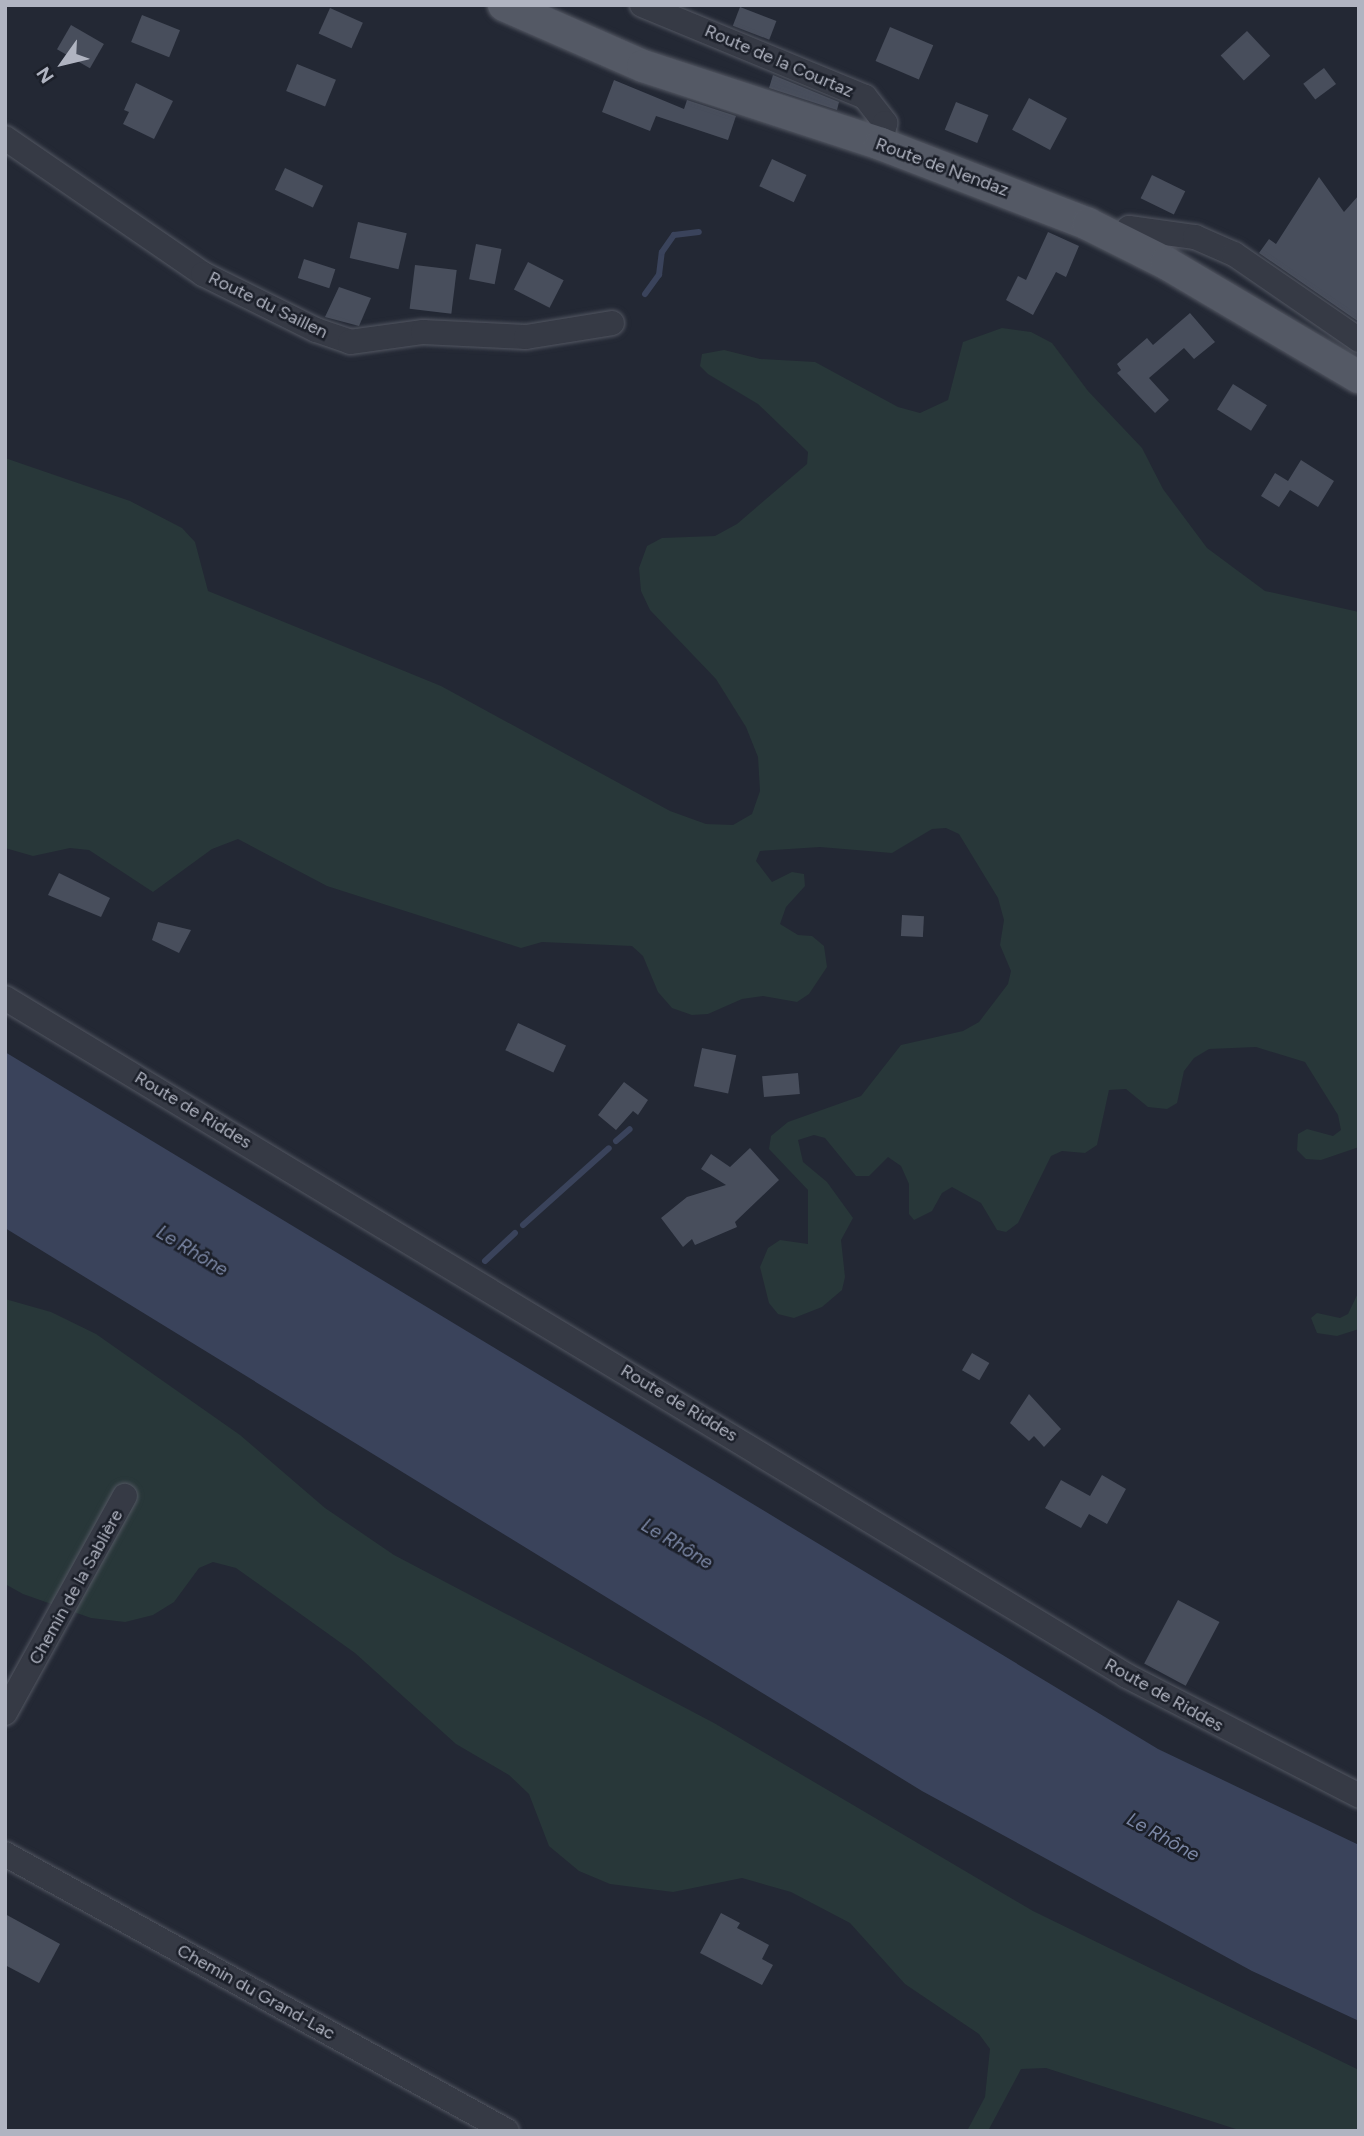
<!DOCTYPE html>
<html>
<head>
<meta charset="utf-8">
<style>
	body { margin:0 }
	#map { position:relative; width:1364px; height:2136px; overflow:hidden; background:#232834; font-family:Figtree,sans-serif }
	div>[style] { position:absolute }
	.green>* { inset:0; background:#283739 }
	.water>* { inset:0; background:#3a435b }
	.stream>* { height:6px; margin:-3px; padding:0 3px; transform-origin:3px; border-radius:3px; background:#3a435b }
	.building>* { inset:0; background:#484e5c; transform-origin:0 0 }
	.roads { filter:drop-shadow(0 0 2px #535762) drop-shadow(0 0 2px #535762) }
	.minor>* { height:24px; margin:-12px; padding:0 12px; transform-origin:12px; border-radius:12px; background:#363a45 }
	.major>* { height:32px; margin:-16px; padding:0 16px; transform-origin:16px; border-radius:16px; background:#545965 }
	span { translate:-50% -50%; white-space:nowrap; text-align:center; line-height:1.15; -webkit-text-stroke:5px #1b1f29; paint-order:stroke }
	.street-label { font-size:18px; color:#b0b4c1 }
	.water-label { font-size:19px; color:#7c88a6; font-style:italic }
	.frame { position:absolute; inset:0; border:7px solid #b0b4c1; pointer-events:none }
	.north { position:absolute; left:28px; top:28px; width:70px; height:70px; -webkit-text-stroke:5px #1b1f29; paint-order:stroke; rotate:236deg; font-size:19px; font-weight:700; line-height:28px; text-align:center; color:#b0b4c1 }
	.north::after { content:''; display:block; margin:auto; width:24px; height:32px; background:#b0b4c1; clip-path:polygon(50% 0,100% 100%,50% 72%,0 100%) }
</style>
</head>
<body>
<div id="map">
	<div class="green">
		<i style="clip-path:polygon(1002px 328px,1031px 332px,1052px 343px,1088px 391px,1142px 448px,1163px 489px,1207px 548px,1265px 591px,1359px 612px,1359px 1147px,1321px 1160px,1306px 1159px,1297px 1150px,1298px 1134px,1307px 1129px,1333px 1136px,1341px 1130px,1338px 1115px,1305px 1062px,1256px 1047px,1209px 1049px,1194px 1058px,1184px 1071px,1177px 1103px,1167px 1109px,1148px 1107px,1126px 1089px,1109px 1090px,1097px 1145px,1085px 1153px,1062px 1151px,1051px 1156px,1018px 1223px,1006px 1232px,997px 1230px,981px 1203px,952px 1187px,942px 1193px,932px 1211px,914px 1220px,909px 1214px,909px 1184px,901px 1166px,888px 1157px,869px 1176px,856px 1176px,825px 1138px,814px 1135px,798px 1140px,803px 1162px,827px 1182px,853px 1218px,841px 1240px,845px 1277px,842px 1290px,822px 1307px,794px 1318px,778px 1314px,769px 1303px,760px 1267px,768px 1248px,780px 1240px,808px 1244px,808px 1190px,769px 1149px,771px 1136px,788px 1122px,861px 1096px,901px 1045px,963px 1031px,979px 1022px,1008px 984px,1011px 971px,1000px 945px,1004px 920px,998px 898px,959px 834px,946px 828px,932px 829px,892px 853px,820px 847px,760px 851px,756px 861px,772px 882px,792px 872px,804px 874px,805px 886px,786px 907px,780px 924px,798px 935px,812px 936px,824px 946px,827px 967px,809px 994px,797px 1002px,763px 996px,742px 999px,708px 1014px,692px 1015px,672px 1008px,658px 992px,643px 956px,632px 946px,542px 942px,521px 948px,327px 886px,238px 839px,212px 849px,153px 892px,89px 850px,70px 848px,33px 856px,5px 848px,5px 458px,130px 501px,182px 528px,195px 542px,208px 591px,441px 686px,670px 811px,706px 824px,733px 825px,752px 814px,760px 791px,758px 757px,746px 727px,716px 679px,650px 610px,641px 591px,639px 568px,647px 546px,662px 538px,715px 536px,737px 524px,807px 464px,808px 452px,758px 404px,708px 374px,700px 366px,702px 354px,724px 350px,760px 359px,815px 362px,898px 407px,920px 413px,948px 400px,963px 342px)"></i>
		<i style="clip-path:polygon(1359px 1291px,1359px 1329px,1337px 1336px,1317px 1333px,1311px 1318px,1317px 1313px,1340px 1318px,1348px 1314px)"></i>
		<i style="clip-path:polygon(5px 1299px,51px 1312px,96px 1334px,240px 1435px,325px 1508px,394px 1555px,714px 1723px,1033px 1911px,1359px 2070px,1359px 2131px,1242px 2131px,1046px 2068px,1021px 2069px,988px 2131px,967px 2131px,985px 2097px,990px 2049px,979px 2034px,905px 1984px,850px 1923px,791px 1892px,742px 1878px,673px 1892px,610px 1884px,579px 1871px,549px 1846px,529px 1794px,509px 1775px,456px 1744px,355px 1653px,236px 1568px,213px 1562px,199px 1568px,174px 1602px,153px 1615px,125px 1622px,91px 1618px,23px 1594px,5px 1584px)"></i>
	</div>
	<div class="water">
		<i style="clip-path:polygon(5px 1052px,1158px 1749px,1359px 1845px,1359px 2021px,1252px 1971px,922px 1791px,5px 1228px)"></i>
	</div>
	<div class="stream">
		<i style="left:645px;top:294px;width:24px;rotate:-54deg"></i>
		<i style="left:659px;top:275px;width:23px;rotate:-83deg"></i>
		<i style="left:662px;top:252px;width:21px;rotate:-55deg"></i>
		<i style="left:674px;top:235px;width:25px;rotate:-7deg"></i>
		<i style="left:616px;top:1141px;width:18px;rotate:-41deg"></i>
		<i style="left:523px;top:1225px;width:115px;rotate:-41.8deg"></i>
		<i style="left:485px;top:1261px;width:41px;rotate:-43deg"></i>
	</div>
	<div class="building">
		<i style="left:740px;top:7px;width:39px;height:20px;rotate:21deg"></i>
		<i style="left:330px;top:8px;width:36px;height:28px;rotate:24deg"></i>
		<i style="left:142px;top:15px;width:41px;height:29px;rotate:22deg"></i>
		<i style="left:71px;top:25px;width:38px;height:28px;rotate:30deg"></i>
		<i style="left:890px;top:27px;width:47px;height:37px;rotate:23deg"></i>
		<i style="left:1247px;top:31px;width:34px;height:36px;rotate:47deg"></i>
		<i style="left:297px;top:64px;width:42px;height:29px;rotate:22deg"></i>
		<i style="left:1324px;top:68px;width:20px;height:26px;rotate:53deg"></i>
		<i style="clip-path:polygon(773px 75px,839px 102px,837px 110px,769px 88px)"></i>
		<i style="clip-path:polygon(614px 80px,684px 109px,687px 100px,736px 116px,728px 140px,656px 116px,650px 131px,602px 112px)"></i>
		<i style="clip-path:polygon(136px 83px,173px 101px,154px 139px,123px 124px,129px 112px,124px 110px)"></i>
		<i style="left:1029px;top:98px;width:43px;height:36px;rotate:28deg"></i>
		<i style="left:956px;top:102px;width:35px;height:30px;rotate:22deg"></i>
		<i style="left:772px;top:159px;width:38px;height:30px;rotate:25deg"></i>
		<i style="left:285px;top:168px;width:42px;height:24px;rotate:25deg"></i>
		<i style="left:1152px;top:175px;width:37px;height:26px;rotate:26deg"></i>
		<i style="clip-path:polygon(1319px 177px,1344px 212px,1359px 195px,1359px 322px,1259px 253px,1269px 239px,1276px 244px)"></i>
		<i style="left:358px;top:222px;width:50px;height:37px;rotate:13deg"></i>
		<i style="clip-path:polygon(1048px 232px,1079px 246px,1066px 277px,1056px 272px,1033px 315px,1006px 300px,1018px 276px,1026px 280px)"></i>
		<i style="left:476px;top:244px;width:26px;height:36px;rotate:11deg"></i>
		<i style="left:304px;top:259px;width:33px;height:20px;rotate:18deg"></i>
		<i style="left:528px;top:262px;width:40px;height:31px;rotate:27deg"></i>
		<i style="left:415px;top:265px;width:42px;height:44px;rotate:7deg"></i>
		<i style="clip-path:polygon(339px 287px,371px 298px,359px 326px,325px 317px)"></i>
		<i style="clip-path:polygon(1190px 313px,1215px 342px,1194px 359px,1184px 348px,1149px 378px,1169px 400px,1155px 413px,1117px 373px,1121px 370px,1117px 364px,1147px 338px,1153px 345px)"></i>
		<i style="left:1233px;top:384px;width:40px;height:30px;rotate:32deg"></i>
		<i style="clip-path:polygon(1301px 460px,1334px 481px,1318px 507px,1290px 490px,1279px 507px,1261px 496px,1275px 473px,1288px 481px)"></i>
		<i style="clip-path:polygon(59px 873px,110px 898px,101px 917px,48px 895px)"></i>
		<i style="left:902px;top:915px;width:22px;height:21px;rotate:3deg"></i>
		<i style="clip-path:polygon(158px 922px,191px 930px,179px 953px,152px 940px)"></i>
		<i style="left:518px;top:1023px;width:53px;height:30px;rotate:25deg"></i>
		<i style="left:702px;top:1048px;width:35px;height:39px;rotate:12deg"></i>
		<i style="left:798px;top:1073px;width:21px;height:36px;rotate:85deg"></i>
		<i style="clip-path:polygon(624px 1082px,648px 1100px,638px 1115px,633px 1111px,616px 1130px,598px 1115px)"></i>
		<i style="clip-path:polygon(750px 1148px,779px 1180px,735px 1222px,737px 1227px,695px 1245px,692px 1239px,683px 1247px,661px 1218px,687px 1197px,726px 1185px,701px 1169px,711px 1154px,730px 1167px)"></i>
		<i style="left:972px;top:1353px;width:20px;height:20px;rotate:30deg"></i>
		<i style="clip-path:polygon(1029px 1394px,1061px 1429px,1044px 1447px,1034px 1436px,1029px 1441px,1010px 1423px)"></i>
		<i style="clip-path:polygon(1102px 1475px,1126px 1489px,1107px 1524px,1089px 1514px,1081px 1528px,1045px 1508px,1061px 1480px,1090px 1496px)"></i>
		<i style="left:1178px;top:1600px;width:47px;height:72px;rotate:28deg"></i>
		<i style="clip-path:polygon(721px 1913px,740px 1923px,737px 1928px,769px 1945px,762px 1959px,773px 1965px,762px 1985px,700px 1953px)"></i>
		<i style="clip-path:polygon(5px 1914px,60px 1944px,39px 1983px,5px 1965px)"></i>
	</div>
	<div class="roads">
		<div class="minor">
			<i style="left:642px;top:5px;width:241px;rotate:22.4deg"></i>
			<i style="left:865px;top:97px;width:33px;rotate:52deg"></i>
			<i style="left:885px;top:123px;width:21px;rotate:101deg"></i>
			<i style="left:5px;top:138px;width:240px;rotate:34.5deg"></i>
			<i style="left:203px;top:274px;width:126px;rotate:26.4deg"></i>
			<i style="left:316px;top:330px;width:36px;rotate:19deg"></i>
			<i style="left:350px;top:342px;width:74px;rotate:-7.8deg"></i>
			<i style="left:423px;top:332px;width:103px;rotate:2.8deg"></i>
			<i style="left:526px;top:337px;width:87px;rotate:-9.2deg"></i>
			<i style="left:1120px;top:239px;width:14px;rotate:-51deg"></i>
			<i style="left:1129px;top:228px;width:67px;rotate:7.8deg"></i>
			<i style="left:1195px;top:237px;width:43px;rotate:23.6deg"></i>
			<i style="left:1234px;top:254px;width:152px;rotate:34.5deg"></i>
			<i style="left:5px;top:998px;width:1311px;rotate:31.14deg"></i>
			<i style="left:1127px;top:1676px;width:261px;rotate:27.3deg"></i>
			<i style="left:5px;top:1713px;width:248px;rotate:-61.1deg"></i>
			<i style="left:5px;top:1854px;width:573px;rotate:28.89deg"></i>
		</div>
		<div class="major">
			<i style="left:504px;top:5px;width:152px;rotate:23.7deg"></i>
			<i style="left:643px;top:66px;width:250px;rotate:18.1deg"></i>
			<i style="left:881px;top:144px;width:222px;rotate:21.1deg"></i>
			<i style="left:1088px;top:224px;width:87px;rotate:26.6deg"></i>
			<i style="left:1166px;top:263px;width:224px;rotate:30.6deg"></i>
		</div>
	</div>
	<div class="street-label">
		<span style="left:779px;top:61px;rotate:23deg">Route de la Courtaz</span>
		<span style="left:942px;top:167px;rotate:20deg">Route de Nendaz</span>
		<span style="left:268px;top:305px;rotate:26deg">Route du Saillen</span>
		<span style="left:193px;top:1110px;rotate:31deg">Route de Riddes</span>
		<span style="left:679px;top:1403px;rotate:31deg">Route de Riddes</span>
		<span style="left:76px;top:1587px;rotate:-61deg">Chemin de la Sablière</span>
		<span style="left:1164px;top:1695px;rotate:29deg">Route de Riddes</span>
		<span style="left:256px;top:1992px;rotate:29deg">Chemin du Grand-Lac</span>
	</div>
	<div class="water-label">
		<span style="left:192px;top:1251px;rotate:31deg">Le Rhône</span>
		<span style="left:677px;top:1544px;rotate:31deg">Le Rhône</span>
		<span style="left:1163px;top:1837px;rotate:29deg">Le Rhône</span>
	</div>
	<div class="frame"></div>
	<div class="north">N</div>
</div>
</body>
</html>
